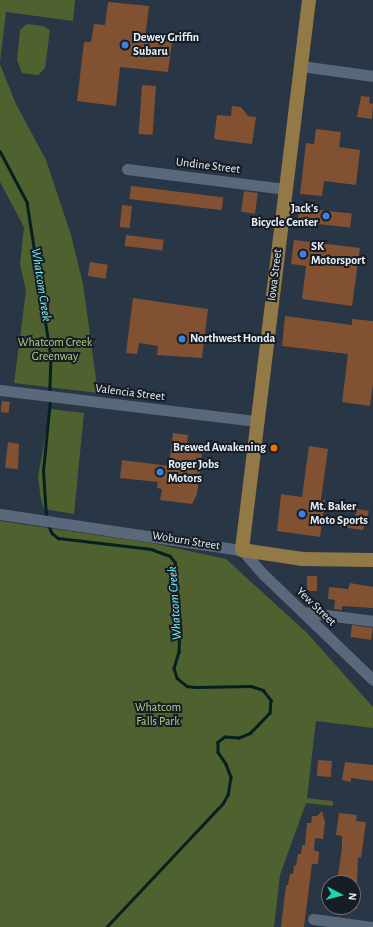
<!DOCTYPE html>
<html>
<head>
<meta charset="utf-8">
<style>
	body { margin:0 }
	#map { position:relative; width:373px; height:927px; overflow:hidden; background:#283646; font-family:"Alegreya Sans",sans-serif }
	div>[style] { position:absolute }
	.green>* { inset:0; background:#4e612f }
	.stream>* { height:2.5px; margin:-1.25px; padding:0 1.25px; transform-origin:1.25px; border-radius:1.25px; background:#052020 }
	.building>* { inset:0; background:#825132; transform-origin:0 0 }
	.minor>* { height:11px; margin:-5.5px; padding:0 5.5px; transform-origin:5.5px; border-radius:5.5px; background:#5a687b }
	.major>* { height:14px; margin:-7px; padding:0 7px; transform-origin:7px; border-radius:7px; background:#927945 }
	.dots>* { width:11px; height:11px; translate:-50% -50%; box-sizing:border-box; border:2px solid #171d24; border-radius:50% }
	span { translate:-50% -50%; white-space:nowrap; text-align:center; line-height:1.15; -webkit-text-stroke:4px #171d24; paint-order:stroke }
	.poi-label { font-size:12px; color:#e7f0fa; font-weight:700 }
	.left { translate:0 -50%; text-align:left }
	.right { translate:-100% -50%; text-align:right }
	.street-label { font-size:12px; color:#e7f0fa }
	.park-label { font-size:12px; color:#b5d585 }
	.water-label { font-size:13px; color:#78f3f6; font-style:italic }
	.north { position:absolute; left:321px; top:875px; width:40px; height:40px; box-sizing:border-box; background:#171d24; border:1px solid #6a717a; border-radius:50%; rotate:97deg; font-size:11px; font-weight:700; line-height:16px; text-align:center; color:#e7f0fa }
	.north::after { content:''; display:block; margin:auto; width:14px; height:18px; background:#21d5b0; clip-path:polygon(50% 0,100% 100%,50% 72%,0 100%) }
</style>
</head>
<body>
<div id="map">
	<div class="green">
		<i style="clip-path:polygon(0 0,75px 0,73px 21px,6px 12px,0 62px)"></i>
		<i style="clip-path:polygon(27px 24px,43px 26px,50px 30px,45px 68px,38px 75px,22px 73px,17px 60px,20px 30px)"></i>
		<i style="clip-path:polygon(0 64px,16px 104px,46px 160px,71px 235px,83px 284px,98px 393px,14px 383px,26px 291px,20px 264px,24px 227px,0 182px)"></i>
		<i style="clip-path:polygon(50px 409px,84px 413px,74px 514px,44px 509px,41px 500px,38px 477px)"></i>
		<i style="clip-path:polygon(0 521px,152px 543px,226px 559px,307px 633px,373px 707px,373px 728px,316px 721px,307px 798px,333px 801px,333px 806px,306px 803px,280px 875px,274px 927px,0 927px)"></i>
	</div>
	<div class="stream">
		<i style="left:0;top:151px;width:58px;rotate:62.1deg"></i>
		<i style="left:27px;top:202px;width:157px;rotate:81.2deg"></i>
		<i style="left:51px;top:357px;width:37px;rotate:92deg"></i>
		<i style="left:46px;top:517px;width:46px;rotate:-93.7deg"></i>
		<i style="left:43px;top:471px;width:72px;rotate:-84.4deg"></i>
		<i style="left:48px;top:524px;width:10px;rotate:66deg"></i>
		<i style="left:52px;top:533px;width:8px;rotate:40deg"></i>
		<i style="left:58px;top:538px;width:94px;rotate:6.7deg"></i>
		<i style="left:151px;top:549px;width:20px;rotate:20deg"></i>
		<i style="left:170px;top:556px;width:8px;rotate:50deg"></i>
		<i style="left:175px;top:562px;width:62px;rotate:85.4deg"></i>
		<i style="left:180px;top:624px;width:28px;rotate:92deg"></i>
		<i style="left:179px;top:652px;width:17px;rotate:107deg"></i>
		<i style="left:174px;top:668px;width:10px;rotate:73deg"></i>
		<i style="left:177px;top:678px;width:13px;rotate:39deg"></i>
		<i style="left:187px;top:686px;width:8px;rotate:7deg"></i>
		<i style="left:195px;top:687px;width:56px;rotate:-1deg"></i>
		<i style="left:251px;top:686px;width:13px;rotate:18deg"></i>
		<i style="left:263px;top:690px;width:13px;rotate:51deg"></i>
		<i style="left:271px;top:700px;width:13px;rotate:94deg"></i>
		<i style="left:270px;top:713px;width:28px;rotate:134deg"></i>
		<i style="left:251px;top:733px;width:13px;rotate:157deg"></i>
		<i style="left:239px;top:738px;width:14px;rotate:-176deg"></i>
		<i style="left:225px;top:737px;width:9px;rotate:144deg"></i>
		<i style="left:218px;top:742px;width:10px;rotate:90deg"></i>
		<i style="left:218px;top:752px;width:14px;rotate:56deg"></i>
		<i style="left:226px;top:764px;width:14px;rotate:69deg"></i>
		<i style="left:231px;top:777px;width:18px;rotate:99deg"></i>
		<i style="left:228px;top:795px;width:10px;rotate:119deg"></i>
		<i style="left:223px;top:804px;width:169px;rotate:133.3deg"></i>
	</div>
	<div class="building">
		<i style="clip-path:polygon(108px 2px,149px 6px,145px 39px,172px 42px,168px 72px,120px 67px,116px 106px,77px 101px,84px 42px,91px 42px,94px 24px,105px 25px)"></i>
		<i style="left:142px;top:85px;width:14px;height:49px;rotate:4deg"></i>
		<i style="clip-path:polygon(361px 96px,370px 97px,369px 103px,373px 104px,372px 119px,357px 117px)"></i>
		<i style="clip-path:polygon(232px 106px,241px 107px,248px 116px,256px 117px,252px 144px,214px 139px,217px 115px,231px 116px)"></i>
		<i style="clip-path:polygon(316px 129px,341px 132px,339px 147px,360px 150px,356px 185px,324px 181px,322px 196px,300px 194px,306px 143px,314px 144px)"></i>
		<i style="left:131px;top:186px;width:93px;height:13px;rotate:7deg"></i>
		<i style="left:244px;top:191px;width:14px;height:21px;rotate:8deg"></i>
		<i style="left:122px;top:205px;width:10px;height:22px;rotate:6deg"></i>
		<i style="left:299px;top:208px;width:53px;height:14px;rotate:6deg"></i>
		<i style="left:126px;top:235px;width:38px;height:11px;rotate:7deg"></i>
		<i style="clip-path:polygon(294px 240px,360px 248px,352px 306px,302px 299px,306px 266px,291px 264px)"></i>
		<i style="left:90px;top:262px;width:18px;height:14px;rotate:9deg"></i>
		<i style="clip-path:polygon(133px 298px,208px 309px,202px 358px,157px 355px,158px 346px,139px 343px,137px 354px,126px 353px)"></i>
		<i style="clip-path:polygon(285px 316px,352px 325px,352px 319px,373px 321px,373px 384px,370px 406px,342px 402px,348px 354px,282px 346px)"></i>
		<i style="left:2px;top:401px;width:8px;height:11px;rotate:7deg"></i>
		<i style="clip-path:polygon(173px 433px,188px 435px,186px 452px,202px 454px,197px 494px,192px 504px,160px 500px,162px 489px,157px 488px,158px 482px,120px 478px,122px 460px,169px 466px)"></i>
		<i style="clip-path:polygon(8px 442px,19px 444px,18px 469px,5px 468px)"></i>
		<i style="clip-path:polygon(309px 446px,328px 449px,321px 500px,325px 500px,320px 537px,277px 531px,281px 494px,302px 497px)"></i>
		<i style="clip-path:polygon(357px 509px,369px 511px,363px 530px,340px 527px,341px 519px,354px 521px)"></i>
		<i style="left:307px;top:576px;width:10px;height:15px"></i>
		<i style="clip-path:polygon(350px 583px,373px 587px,373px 608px,342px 606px,342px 610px,334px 609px,335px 600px,328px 599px,329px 587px,348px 589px)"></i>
		<i style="left:352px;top:625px;width:21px;height:12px;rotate:8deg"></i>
		<i style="left:318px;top:760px;width:14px;height:16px;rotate:4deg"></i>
		<i style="clip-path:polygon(345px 762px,373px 765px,373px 781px,351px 778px,351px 782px,342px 780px)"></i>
		<i style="clip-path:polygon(322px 811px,325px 822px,323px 839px,315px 838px,314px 850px,319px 852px,318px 864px,312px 864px,304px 927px,281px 927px,286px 885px,288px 885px,290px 874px,293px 874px,294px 865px,296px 866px,298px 854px,301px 854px,302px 845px,305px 845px,307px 823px,311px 823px,312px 816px,317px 816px)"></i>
		<i style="clip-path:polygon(339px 813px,357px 815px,356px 821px,366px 822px,361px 858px,358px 857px,357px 883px,337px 882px,342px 848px,342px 836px,336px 835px)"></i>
		<i style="clip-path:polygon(353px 890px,359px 891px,357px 909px,353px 909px)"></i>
	</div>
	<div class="minor">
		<i style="left:301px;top:66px;width:73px;rotate:7.9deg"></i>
		<i style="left:127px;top:169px;width:160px;rotate:7.2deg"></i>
		<i style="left:0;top:390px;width:260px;rotate:6.9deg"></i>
		<i style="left:0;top:514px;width:245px;rotate:8.5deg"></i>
		<i style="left:242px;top:550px;width:32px;rotate:49deg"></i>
		<i style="left:263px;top:574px;width:153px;rotate:43.9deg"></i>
		<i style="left:303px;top:612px;width:71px;rotate:7.3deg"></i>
		<i style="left:313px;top:919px;width:60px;rotate:7.7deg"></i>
	</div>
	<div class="major">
		<i style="left:309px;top:0;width:554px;rotate:96.95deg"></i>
		<i style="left:242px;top:550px;width:61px;rotate:8.5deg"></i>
		<i style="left:302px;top:559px;width:71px;rotate:0.8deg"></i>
	</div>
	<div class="dots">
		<i style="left:125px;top:45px;background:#3f7fe0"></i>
		<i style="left:326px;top:216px;background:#3f7fe0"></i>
		<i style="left:303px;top:254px;background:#3f7fe0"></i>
		<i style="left:182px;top:339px;background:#3f7fe0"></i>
		<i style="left:274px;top:448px;background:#e8710a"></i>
		<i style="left:160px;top:472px;background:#3f7fe0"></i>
		<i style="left:302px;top:514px;background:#3f7fe0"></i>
	</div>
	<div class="poi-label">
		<span class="left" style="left:133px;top:45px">Dewey Griffin<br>Subaru</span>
		<span class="right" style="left:318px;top:216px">Jack's<br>Bicycle Center</span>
		<span class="left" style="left:311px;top:254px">SK<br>Motorsport</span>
		<span class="left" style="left:190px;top:339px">Northwest Honda</span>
		<span class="right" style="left:266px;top:448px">Brewed Awakening</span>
		<span class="left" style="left:168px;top:472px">Roger Jobs<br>Motors</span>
		<span class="left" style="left:310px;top:514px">Mt. Baker<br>Moto Sports</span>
	</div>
	<div class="street-label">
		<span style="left:208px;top:166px;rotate:7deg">Undine Street</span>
		<span style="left:275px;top:275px;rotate:-83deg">Iowa Street</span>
		<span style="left:130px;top:393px;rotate:7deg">Valencia Street</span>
		<span style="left:186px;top:541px;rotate:9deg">Woburn Street</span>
		<span style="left:316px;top:607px;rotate:44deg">Yew Street</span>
	</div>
	<div class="park-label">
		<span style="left:55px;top:350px">Whatcom Creek<br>Greenway</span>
		<span style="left:158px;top:715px">Whatcom<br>Falls Park</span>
	</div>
	<div class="water-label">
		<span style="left:40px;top:285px;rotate:81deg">Whatcom Creek</span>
		<span style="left:176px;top:603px;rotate:-94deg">Whatcom Creek</span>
	</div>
	<div class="north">N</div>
</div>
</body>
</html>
